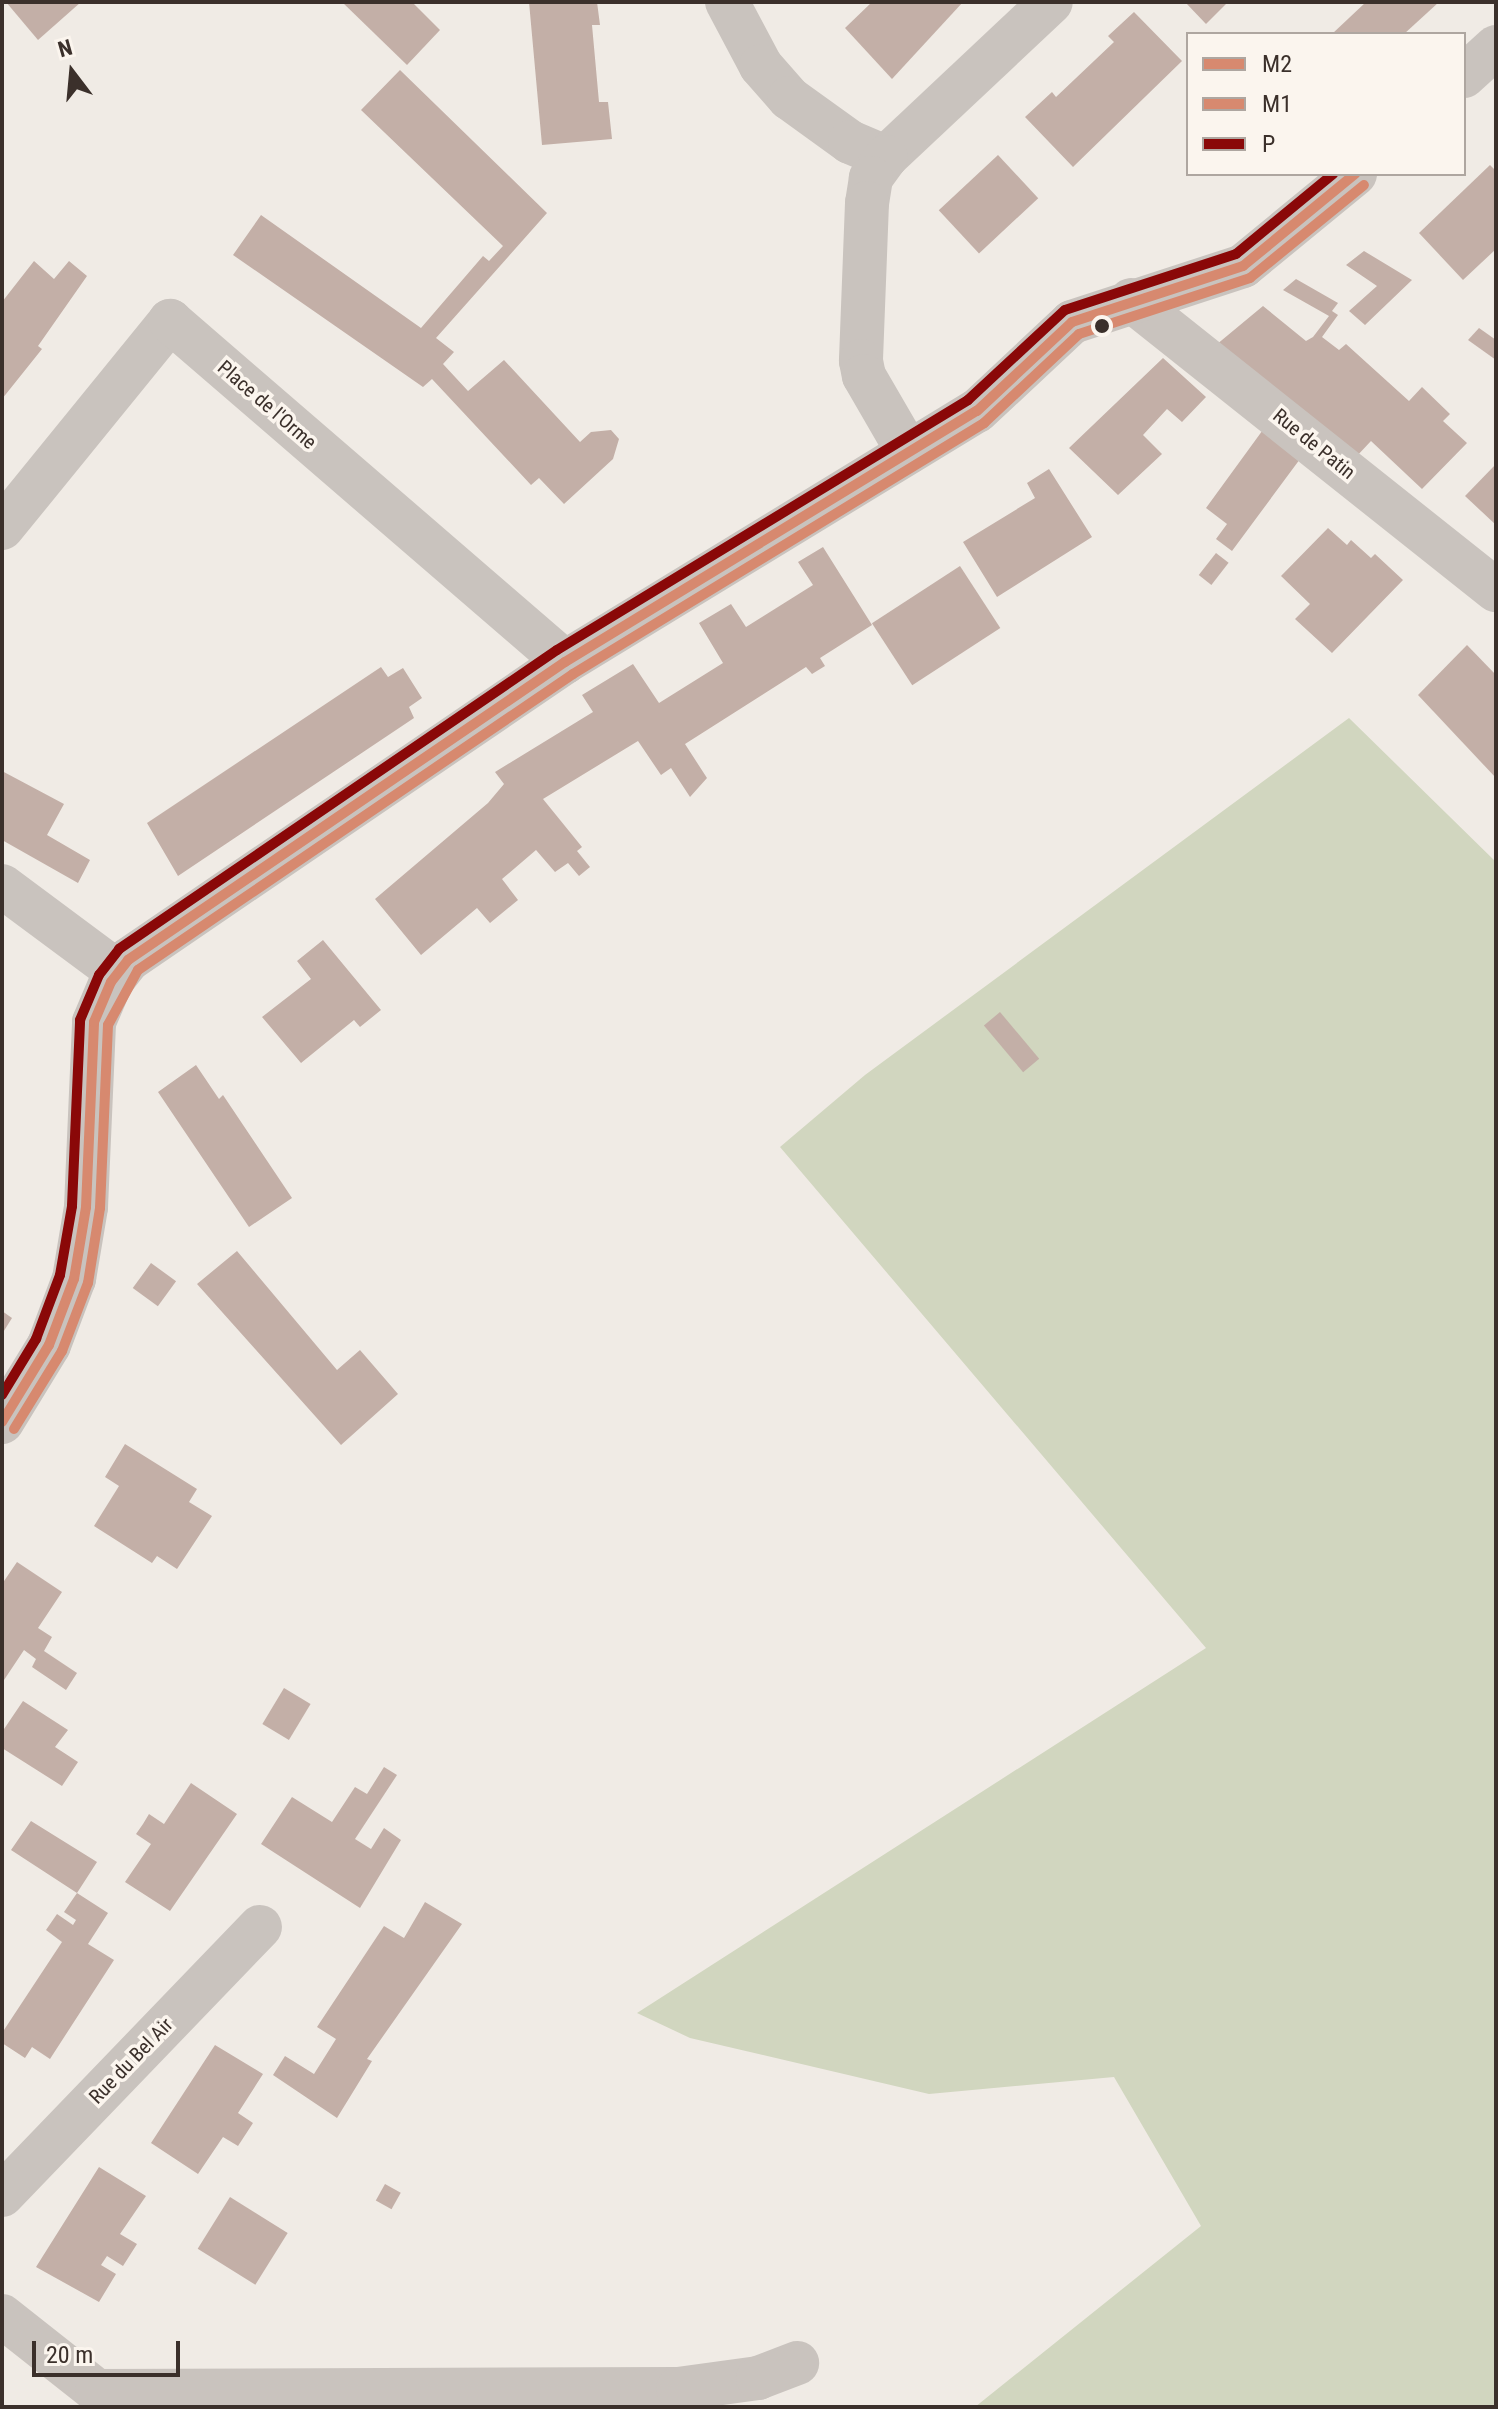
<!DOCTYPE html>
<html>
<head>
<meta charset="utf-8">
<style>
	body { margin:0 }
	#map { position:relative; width:1498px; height:2409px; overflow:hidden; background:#f0ebe5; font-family:"Roboto Condensed",sans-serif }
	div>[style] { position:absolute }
	.green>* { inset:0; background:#d1d6bf }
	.building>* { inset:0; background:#c3afa7; transform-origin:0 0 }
	.minor>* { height:44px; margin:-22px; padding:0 22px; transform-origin:22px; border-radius:22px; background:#c9c3be }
	.bus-1>* { height:10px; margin:-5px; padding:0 5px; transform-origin:5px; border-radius:5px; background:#d7896f }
	.bus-2>* { height:10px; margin:-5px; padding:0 5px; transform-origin:5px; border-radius:5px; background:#d7896f }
	.bus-3>* { height:10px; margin:-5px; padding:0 5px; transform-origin:5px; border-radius:5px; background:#8a0808 }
	.dots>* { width:22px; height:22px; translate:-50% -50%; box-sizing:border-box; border:4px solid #fbf5ee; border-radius:50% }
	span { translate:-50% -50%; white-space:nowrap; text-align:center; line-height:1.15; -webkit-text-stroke:7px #fbf5ee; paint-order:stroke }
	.street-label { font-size:20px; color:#3b302b }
	.frame { position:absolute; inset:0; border:4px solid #3b302b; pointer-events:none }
	.legend { position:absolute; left:1186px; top:32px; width:280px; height:144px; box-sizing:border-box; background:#fbf5ee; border:2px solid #aea6a0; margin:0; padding:10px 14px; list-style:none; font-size:24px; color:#3b302b }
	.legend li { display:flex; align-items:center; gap:16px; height:40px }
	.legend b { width:40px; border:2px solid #aea6a0 }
	.north { position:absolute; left:32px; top:32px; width:80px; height:80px; -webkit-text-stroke:6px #fbf5ee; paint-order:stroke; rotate:344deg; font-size:22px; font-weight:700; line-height:32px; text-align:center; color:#3b302b }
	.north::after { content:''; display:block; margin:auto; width:28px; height:36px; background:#3b302b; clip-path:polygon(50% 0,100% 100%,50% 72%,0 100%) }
	.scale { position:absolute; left:32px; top:2341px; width:148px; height:36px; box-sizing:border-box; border:4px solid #3b302b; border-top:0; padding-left:10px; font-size:24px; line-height:28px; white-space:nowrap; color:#3b302b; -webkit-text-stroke:6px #fbf5ee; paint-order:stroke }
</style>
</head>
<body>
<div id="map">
	<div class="green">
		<i style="clip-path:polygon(1349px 718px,1496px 862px,1496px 2407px,975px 2407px,1201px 2226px,1114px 2077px,929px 2094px,690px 2038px,637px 2013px,1206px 1648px,780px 1147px,865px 1075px)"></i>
	</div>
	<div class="building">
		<i style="clip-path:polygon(6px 2px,81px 2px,38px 40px)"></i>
		<i style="clip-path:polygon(342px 2px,412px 2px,440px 30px,407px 65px)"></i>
		<i style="clip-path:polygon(529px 2px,597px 2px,600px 25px,592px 25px,599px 102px,608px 102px,612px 139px,542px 145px)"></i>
		<i style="clip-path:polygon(872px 2px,963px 2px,892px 79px,845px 28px)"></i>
		<i style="clip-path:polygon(1185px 2px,1228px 2px,1206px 24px)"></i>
		<i style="clip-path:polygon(1366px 2px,1439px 2px,1404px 34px,1332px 34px)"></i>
		<i style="clip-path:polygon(1134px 12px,1182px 61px,1073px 167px,1025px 117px,1052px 92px,1056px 97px,1114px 42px,1108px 36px)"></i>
		<i style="clip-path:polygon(400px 70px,547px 213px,436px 338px,454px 352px,443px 364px,468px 391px,504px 360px,580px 442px,591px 432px,611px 430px,619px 439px,613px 459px,564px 504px,539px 478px,531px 485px,432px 379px,423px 387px,233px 255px,261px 215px,421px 328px,483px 256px,489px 261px,503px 246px,361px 110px)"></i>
		<i style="left:998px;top:155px;width:59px;height:81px;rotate:47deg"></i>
		<i style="clip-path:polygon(1490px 165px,1496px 171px,1496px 249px,1463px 280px,1419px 233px)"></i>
		<i style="clip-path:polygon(1364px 251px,1412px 280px,1365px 325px,1349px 311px,1377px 286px,1346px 265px)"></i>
		<i style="clip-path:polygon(34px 261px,54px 279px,69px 261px,87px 276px,38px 346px,42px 349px,2px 399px,2px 302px)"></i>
		<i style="clip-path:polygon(1296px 279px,1338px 303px,1332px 311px,1338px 315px,1322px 337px,1339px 350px,1346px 344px,1409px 401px,1422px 387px,1450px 414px,1443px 421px,1467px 443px,1422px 489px,1371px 441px,1355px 458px,1216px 345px,1263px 306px,1306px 341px,1313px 337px,1329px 316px,1283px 290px)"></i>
		<i style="clip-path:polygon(1479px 328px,1496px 340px,1496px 360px,1468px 340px)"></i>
		<i style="clip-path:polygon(1163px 358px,1206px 397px,1182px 422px,1167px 409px,1143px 435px,1162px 454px,1118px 495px,1069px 448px)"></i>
		<i style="clip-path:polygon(1265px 427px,1303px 455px,1232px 551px,1216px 539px,1227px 524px,1206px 508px)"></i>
		<i style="clip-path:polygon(1496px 464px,1496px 525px,1465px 496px)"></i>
		<i style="clip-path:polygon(1049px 469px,1092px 537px,997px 597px,963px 542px,1035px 498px,1027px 483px)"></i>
		<i style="clip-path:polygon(1328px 528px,1347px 545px,1351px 540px,1371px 558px,1375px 554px,1403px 580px,1332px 653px,1295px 619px,1310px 604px,1281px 576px)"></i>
		<i style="clip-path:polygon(823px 547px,872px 625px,820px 658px,825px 666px,812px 674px,806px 667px,685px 744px,707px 778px,690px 797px,671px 768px,661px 775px,638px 741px,543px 799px,582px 847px,577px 851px,590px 867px,579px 876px,568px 863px,555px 872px,536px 850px,502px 879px,518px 900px,490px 923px,477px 908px,421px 955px,375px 899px,488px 803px,504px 784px,495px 772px,593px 712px,582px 695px,633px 664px,659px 703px,723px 663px,699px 623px,731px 604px,746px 627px,813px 585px,798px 562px)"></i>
		<i style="left:1216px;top:553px;width:16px;height:28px;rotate:38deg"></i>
		<i style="left:960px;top:566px;width:74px;height:105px;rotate:57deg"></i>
		<i style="clip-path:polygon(1467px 645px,1496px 675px,1496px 778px,1418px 695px)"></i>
		<i style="clip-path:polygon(381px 667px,388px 677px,403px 668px,422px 698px,409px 707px,414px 718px,178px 876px,147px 823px)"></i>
		<i style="clip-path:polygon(2px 771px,64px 804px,47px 835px,90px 860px,78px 883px,2px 840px)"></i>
		<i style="clip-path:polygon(323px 940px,381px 1010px,360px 1027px,354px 1020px,301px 1063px,262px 1017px,311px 979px,297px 961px)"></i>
		<i style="left:1000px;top:1012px;width:61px;height:21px;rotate:50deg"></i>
		<i style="clip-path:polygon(196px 1065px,219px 1099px,223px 1095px,292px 1198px,249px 1227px,158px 1092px)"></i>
		<i style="clip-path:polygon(237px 1251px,337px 1370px,360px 1350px,398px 1394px,341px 1445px,197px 1284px)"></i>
		<i style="left:151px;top:1263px;width:31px;height:31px;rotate:36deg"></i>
		<i style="clip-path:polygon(2px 1311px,12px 1318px,2px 1334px)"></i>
		<i style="clip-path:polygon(125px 1444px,197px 1489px,189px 1502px,212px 1516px,177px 1569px,157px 1556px,152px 1563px,94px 1526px,119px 1486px,105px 1477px)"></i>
		<i style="clip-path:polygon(17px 1562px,62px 1592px,38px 1628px,52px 1637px,44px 1651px,77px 1673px,66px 1690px,32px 1667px,36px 1659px,24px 1650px,2px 1683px,2px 1584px)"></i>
		<i style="left:284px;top:1688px;width:31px;height:42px;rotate:31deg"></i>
		<i style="clip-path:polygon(23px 1701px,68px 1730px,55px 1747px,78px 1762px,62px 1786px,2px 1748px,2px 1732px)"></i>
		<i style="clip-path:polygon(384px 1767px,397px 1775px,355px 1839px,371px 1849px,384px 1828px,401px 1840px,360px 1908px,261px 1844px,292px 1797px,332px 1822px,355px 1787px,367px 1794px)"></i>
		<i style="clip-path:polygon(191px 1783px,237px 1814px,170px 1911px,125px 1882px,151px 1844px,136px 1834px,143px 1824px,149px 1814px,164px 1824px)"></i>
		<i style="clip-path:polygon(31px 1821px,97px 1862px,77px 1893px,108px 1913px,88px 1944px,114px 1960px,50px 2059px,32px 2047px,25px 2058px,2px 2043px,2px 2033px,62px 1942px,46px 1930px,57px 1914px,73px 1925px,76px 1920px,64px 1912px,77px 1893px,11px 1850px)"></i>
		<i style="clip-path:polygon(425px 1902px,462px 1924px,367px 2059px,372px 2061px,337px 2118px,273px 2075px,285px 2056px,314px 2074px,336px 2039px,317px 2027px,384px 1926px,404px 1938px)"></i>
		<i style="clip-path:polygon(215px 2045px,263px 2074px,238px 2113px,253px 2123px,238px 2146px,223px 2137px,198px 2174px,151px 2143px)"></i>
		<i style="clip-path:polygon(99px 2167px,146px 2196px,120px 2234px,137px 2244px,123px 2266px,107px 2256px,101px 2265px,116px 2274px,99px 2302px,36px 2267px)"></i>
		<i style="left:385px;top:2184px;width:18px;height:19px;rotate:29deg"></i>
		<i style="left:230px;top:2197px;width:68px;height:61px;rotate:32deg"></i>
	</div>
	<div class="minor">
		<i style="left:727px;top:2px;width:72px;rotate:62deg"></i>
		<i style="left:761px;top:66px;width:43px;rotate:48.8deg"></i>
		<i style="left:789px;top:98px;width:75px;rotate:35.8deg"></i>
		<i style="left:850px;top:142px;width:39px;rotate:23deg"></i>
		<i style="left:886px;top:157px;width:226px;rotate:-43.2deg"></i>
		<i style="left:1464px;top:76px;width:43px;rotate:-42.2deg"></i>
		<i style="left:886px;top:157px;width:26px;rotate:126deg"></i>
		<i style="left:871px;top:178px;width:25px;rotate:99deg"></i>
		<i style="left:867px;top:203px;width:158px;rotate:92.2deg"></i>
		<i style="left:861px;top:361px;width:15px;rotate:79deg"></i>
		<i style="left:864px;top:376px;width:88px;rotate:59.9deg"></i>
		<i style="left:1131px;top:300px;width:466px;rotate:38.5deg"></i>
		<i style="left:2px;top:528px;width:267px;rotate:-50.9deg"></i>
		<i style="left:170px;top:321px;width:522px;rotate:40.8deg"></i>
		<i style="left:2px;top:886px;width:144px;rotate:36.6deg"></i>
		<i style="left:2px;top:1422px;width:90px;rotate:-58.6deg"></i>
		<i style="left:49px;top:1345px;width:71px;rotate:-69.3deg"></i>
		<i style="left:74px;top:1279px;width:73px;rotate:-80.5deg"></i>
		<i style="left:86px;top:1207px;width:185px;rotate:-87.5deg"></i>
		<i style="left:94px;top:1022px;width:43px;rotate:-67deg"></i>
		<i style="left:111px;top:982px;width:28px;rotate:-52deg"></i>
		<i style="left:128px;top:960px;width:529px;rotate:-34.29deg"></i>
		<i style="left:565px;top:662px;width:482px;rotate:-31.4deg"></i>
		<i style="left:977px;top:411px;width:130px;rotate:-43.1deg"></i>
		<i style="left:1072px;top:322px;width:180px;rotate:-18.1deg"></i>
		<i style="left:1243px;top:266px;width:145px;rotate:-39.4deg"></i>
		<i style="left:2px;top:2195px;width:372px;rotate:-46.1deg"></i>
		<i style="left:2px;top:2316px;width:121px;rotate:38.3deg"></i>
		<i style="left:97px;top:2391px;width:581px;rotate:-0.2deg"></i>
		<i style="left:678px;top:2389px;width:81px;rotate:-7.8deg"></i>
		<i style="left:758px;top:2378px;width:42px;rotate:-21deg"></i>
	</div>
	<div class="bus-1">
		<i style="left:2px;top:1422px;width:90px;rotate:-58.6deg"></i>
		<i style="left:49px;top:1345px;width:71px;rotate:-69.3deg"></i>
		<i style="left:74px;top:1279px;width:73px;rotate:-80.5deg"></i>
		<i style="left:86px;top:1207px;width:185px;rotate:-87.5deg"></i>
		<i style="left:94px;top:1022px;width:43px;rotate:-67deg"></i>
		<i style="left:111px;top:982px;width:28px;rotate:-52deg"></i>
		<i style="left:128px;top:960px;width:529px;rotate:-34.29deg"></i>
		<i style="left:565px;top:662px;width:482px;rotate:-31.4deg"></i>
		<i style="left:977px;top:411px;width:130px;rotate:-43.1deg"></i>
		<i style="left:1072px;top:322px;width:180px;rotate:-18.1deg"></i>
		<i style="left:1243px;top:266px;width:145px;rotate:-39.4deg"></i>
	</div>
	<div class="bus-2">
		<i style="left:14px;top:1429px;width:92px;rotate:-58.4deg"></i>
		<i style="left:62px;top:1351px;width:73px;rotate:-69.1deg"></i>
		<i style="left:88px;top:1283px;width:76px;rotate:-80.9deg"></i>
		<i style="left:100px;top:1208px;width:183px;rotate:-87.5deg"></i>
		<i style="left:108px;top:1025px;width:63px;rotate:-61.4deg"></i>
		<i style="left:138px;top:970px;width:526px;rotate:-34.23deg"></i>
		<i style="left:573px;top:674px;width:482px;rotate:-31.4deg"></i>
		<i style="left:984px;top:423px;width:130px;rotate:-43.1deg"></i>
		<i style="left:1079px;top:334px;width:180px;rotate:-18.1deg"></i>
		<i style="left:1250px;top:278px;width:147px;rotate:-39.2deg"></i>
	</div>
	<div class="bus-3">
		<i style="left:2px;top:1395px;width:66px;rotate:-58.7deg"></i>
		<i style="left:36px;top:1339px;width:68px;rotate:-69.4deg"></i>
		<i style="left:60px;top:1275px;width:70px;rotate:-80.1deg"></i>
		<i style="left:72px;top:1206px;width:186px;rotate:-87.5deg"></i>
		<i style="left:80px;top:1020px;width:49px;rotate:-67.1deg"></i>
		<i style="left:99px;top:975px;width:33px;rotate:-52deg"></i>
		<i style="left:119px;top:949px;width:530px;rotate:-34.32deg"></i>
		<i style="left:557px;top:650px;width:481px;rotate:-31.3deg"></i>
		<i style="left:968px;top:400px;width:132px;rotate:-42.9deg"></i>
		<i style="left:1065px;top:310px;width:180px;rotate:-18.1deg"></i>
		<i style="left:1236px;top:254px;width:126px;rotate:-39.5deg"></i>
	</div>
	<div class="dots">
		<i style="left:1102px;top:326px;background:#3b302b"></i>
	</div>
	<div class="street-label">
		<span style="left:267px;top:405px;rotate:41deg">Place de l'Orme</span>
		<span style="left:1314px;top:444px;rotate:39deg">Rue de Patin</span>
		<span style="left:131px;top:2061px;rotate:-46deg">Rue du Bel Air</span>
	</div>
	<div class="frame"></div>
	<ul class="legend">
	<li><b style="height:10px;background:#d7896f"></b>M2</li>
	<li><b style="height:10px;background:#d7896f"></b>M1</li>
	<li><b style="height:10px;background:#8a0808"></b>P</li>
	</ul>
	<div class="north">N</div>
	<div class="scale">20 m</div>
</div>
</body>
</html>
